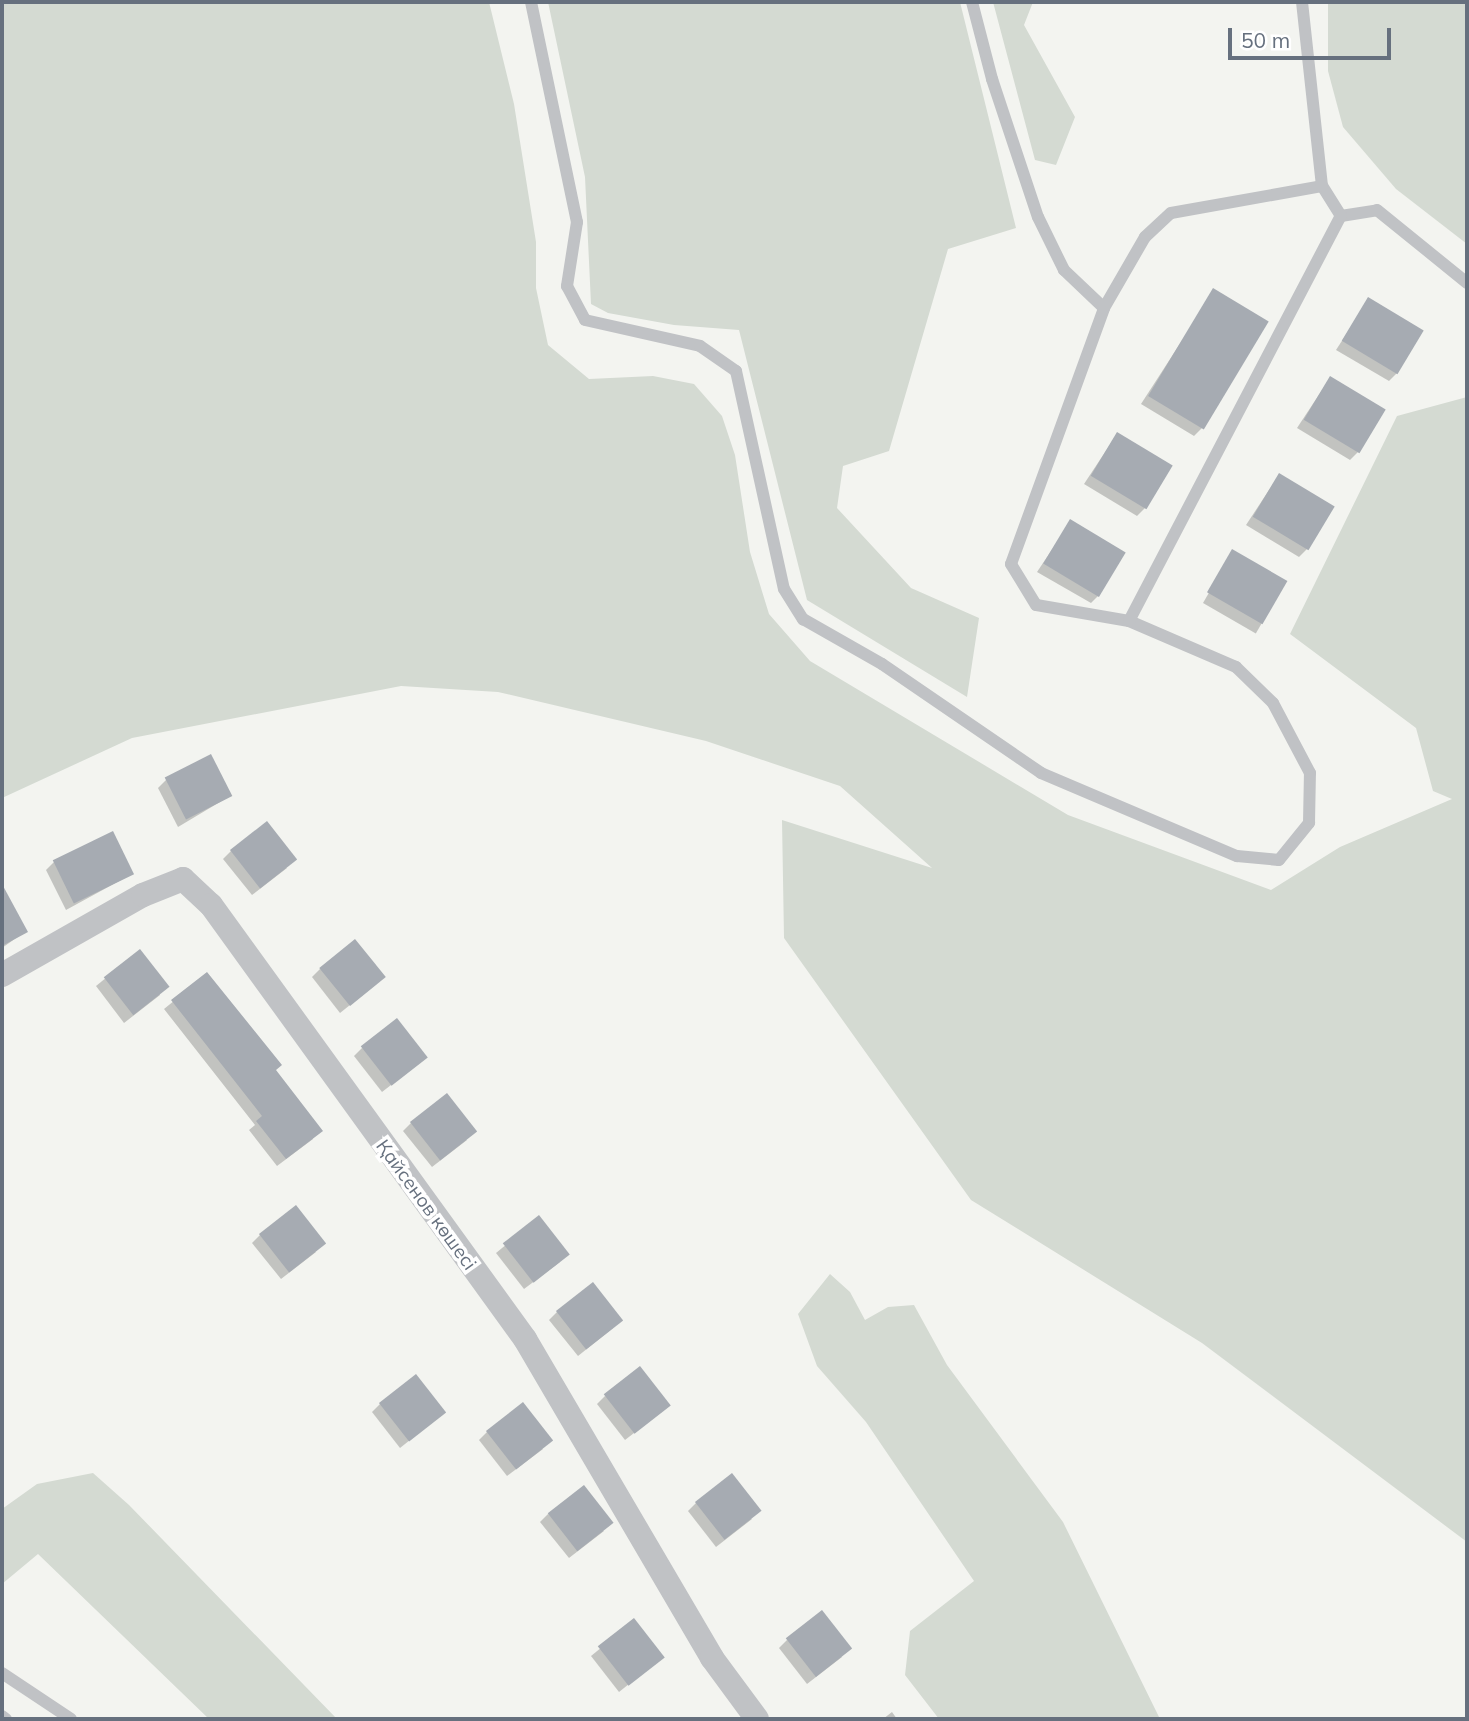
<!DOCTYPE html>
<html>
<head>
<meta charset="utf-8">
<style>
	body { margin:0 }
	#map { position:relative; width:1469px; height:1721px; overflow:hidden; background:#f3f4f0; font-family:Mulish,sans-serif }
	div>[style] { position:absolute }
	.green>* { inset:0; background:#d4dad2 }
	.shadow>* { inset:0; background:#0003; transform-origin:0 0 }
	.building>* { inset:0; background:#a6abb2; transform-origin:0 0 }
	.lane>* { height:12px; margin:-6px; padding:0 6px; transform-origin:6px; border-radius:6px; background:#c0c2c5 }
	.street>* { height:24px; margin:-12px; padding:0 12px; transform-origin:12px; border-radius:12px; background:#c0c2c5 }
	span { translate:-50% -50%; white-space:nowrap; text-align:center; line-height:1.15; -webkit-text-stroke:7px #fff; paint-order:stroke }
	.street-label { font-size:19px; color:#66707e }
	.frame { position:absolute; inset:0; border:4px solid #66707e; pointer-events:none }
	.scale { position:absolute; left:1228px; top:28px; width:163px; height:32px; box-sizing:border-box; border:4px solid #66707e; border-top:0; padding-left:9px; font-size:21px; line-height:24px; white-space:nowrap; color:#66707e; -webkit-text-stroke:5px #fff; paint-order:stroke }
</style>
</head>
<body>
<div id="map">
	<div class="green">
		<i style="clip-path:polygon(2px 2px,489px 2px,514px 104px,536px 242px,536px 288px,548px 345px,589px 379px,653px 376px,694px 384px,722px 416px,735px 455px,750px 552px,769px 614px,810px 661px,1068px 815px,1271px 890px,1340px 847px,1452px 799px,1433px 791px,1416px 728px,1290px 634px,1397px 416px,1467px 397px,1467px 1542px,1202px 1343px,971px 1200px,784px 938px,782px 820px,932px 868px,840px 786px,706px 741px,498px 692px,401px 686px,132px 738px,2px 798px)"></i>
		<i style="clip-path:polygon(548px 2px,960px 2px,1016px 228px,948px 249px,889px 451px,843px 466px,837px 508px,911px 588px,979px 618px,967px 697px,807px 600px,739px 330px,674px 325px,608px 313px,591px 304px,585px 177px)"></i>
		<i style="clip-path:polygon(993px 2px,1033px 2px,1024px 25px,1075px 117px,1056px 165px,1035px 160px)"></i>
		<i style="clip-path:polygon(1328px 2px,1467px 2px,1467px 244px,1396px 189px,1343px 127px,1328px 71px)"></i>
		<i style="clip-path:polygon(830px 1274px,850px 1292px,865px 1320px,888px 1307px,914px 1305px,947px 1365px,1063px 1522px,1160px 1719px,939px 1719px,905px 1675px,910px 1631px,974px 1581px,866px 1422px,817px 1366px,798px 1314px)"></i>
		<i style="clip-path:polygon(93px 1473px,129px 1505px,337px 1719px,209px 1719px,38px 1554px,2px 1584px,2px 1509px,37px 1484px)"></i>
	</div>
	<div class="shadow">
		<i style="clip-path:polygon(1214px 291px,1202px 428px,1194px 436px,1141px 404px)"></i>
		<i style="clip-path:polygon(1369px 299px,1397px 373px,1389px 381px,1336px 350px)"></i>
		<i style="clip-path:polygon(1330px 378px,1358px 452px,1350px 460px,1297px 428px)"></i>
		<i style="clip-path:polygon(1117px 434px,1145px 508px,1137px 516px,1084px 484px)"></i>
		<i style="clip-path:polygon(1279px 475px,1307px 549px,1299px 557px,1246px 525px)"></i>
		<i style="clip-path:polygon(1071px 521px,1099px 595px,1091px 603px,1037px 572px)"></i>
		<i style="left:1233px;top:551px;width:61px;height:60px;rotate:30deg"></i>
		<i style="clip-path:polygon(166px 780px,230px 796px,178px 827px,158px 788px)"></i>
		<i style="clip-path:polygon(231px 851px,287px 868px,252px 895px,223px 859px)"></i>
		<i style="clip-path:polygon(54px 862px,132px 874px,66px 910px,46px 870px)"></i>
		<i style="clip-path:polygon(2px 888px,26px 931px,2px 948px)"></i>
		<i style="clip-path:polygon(139px 951px,160px 995px,124px 1023px,96px 986px)"></i>
		<i style="clip-path:polygon(320px 969px,375px 985px,340px 1013px,312px 977px)"></i>
		<i style="clip-path:polygon(207px 974px,274px 1071px,313px 1139px,277px 1166px,249px 1130px,255px 1125px,164px 1009px)"></i>
		<i style="clip-path:polygon(362px 1048px,417px 1065px,382px 1092px,354px 1056px)"></i>
		<i style="clip-path:polygon(411px 1123px,467px 1140px,432px 1167px,403px 1131px)"></i>
		<i style="clip-path:polygon(539px 1218px,560px 1262px,524px 1289px,496px 1253px)"></i>
		<i style="clip-path:polygon(260px 1235px,316px 1252px,281px 1279px,252px 1243px)"></i>
		<i style="clip-path:polygon(557px 1312px,613px 1328px,578px 1356px,549px 1320px)"></i>
		<i style="clip-path:polygon(605px 1396px,660px 1413px,625px 1440px,597px 1404px)"></i>
		<i style="clip-path:polygon(380px 1404px,435px 1420px,400px 1448px,372px 1412px)"></i>
		<i style="clip-path:polygon(487px 1432px,543px 1449px,507px 1476px,479px 1440px)"></i>
		<i style="clip-path:polygon(696px 1503px,752px 1519px,716px 1547px,688px 1511px)"></i>
		<i style="clip-path:polygon(548px 1514px,604px 1531px,569px 1558px,540px 1522px)"></i>
		<i style="clip-path:polygon(634px 1621px,654px 1664px,619px 1692px,591px 1656px)"></i>
		<i style="clip-path:polygon(787px 1640px,842px 1657px,807px 1684px,779px 1648px)"></i>
		<i style="clip-path:polygon(892px 1712px,897px 1719px,883px 1719px)"></i>
	</div>
	<div class="building">
		<i style="left:1213px;top:288px;width:65px;height:126px;rotate:31deg"></i>
		<i style="left:1368px;top:297px;width:65px;height:51px;rotate:31deg"></i>
		<i style="left:1330px;top:376px;width:65px;height:51px;rotate:31deg"></i>
		<i style="left:1117px;top:432px;width:65px;height:51px;rotate:31deg"></i>
		<i style="left:1279px;top:473px;width:65px;height:51px;rotate:31deg"></i>
		<i style="left:1070px;top:519px;width:65px;height:52px;rotate:31deg"></i>
		<i style="left:1232px;top:549px;width:64px;height:50px;rotate:30deg"></i>
		<i style="left:211px;top:754px;width:47px;height:52px;rotate:63deg"></i>
		<i style="left:267px;top:821px;width:49px;height:47px;rotate:52deg"></i>
		<i style="left:113px;top:831px;width:48px;height:67px;rotate:64deg"></i>
		<i style="clip-path:polygon(2px 884px,28px 932px,2px 946px)"></i>
		<i style="left:355px;top:939px;width:49px;height:46px;rotate:51deg"></i>
		<i style="left:140px;top:949px;width:48px;height:46px;rotate:52deg"></i>
		<i style="clip-path:polygon(207px 972px,282px 1065px,276px 1070px,323px 1131px,286px 1159px,256px 1121px,262px 1116px,171px 1000px)"></i>
		<i style="left:397px;top:1018px;width:50px;height:46px;rotate:52deg"></i>
		<i style="left:447px;top:1093px;width:49px;height:47px;rotate:52deg"></i>
		<i style="left:296px;top:1205px;width:49px;height:47px;rotate:52deg"></i>
		<i style="left:539px;top:1215px;width:50px;height:46px;rotate:52deg"></i>
		<i style="left:593px;top:1282px;width:49px;height:47px;rotate:52deg"></i>
		<i style="left:640px;top:1366px;width:50px;height:46px;rotate:52deg"></i>
		<i style="left:416px;top:1374px;width:49px;height:47px;rotate:52deg"></i>
		<i style="left:523px;top:1402px;width:49px;height:47px;rotate:52deg"></i>
		<i style="left:732px;top:1473px;width:48px;height:47px;rotate:52deg"></i>
		<i style="left:584px;top:1485px;width:48px;height:46px;rotate:52deg"></i>
		<i style="left:822px;top:1610px;width:49px;height:46px;rotate:52deg"></i>
		<i style="left:634px;top:1618px;width:50px;height:46px;rotate:52deg"></i>
	</div>
	<div class="lane">
		<i style="left:531px;top:2px;width:225px;rotate:78.2deg"></i>
		<i style="left:577px;top:222px;width:65px;rotate:98.9deg"></i>
		<i style="left:567px;top:286px;width:38px;rotate:62deg"></i>
		<i style="left:585px;top:320px;width:118px;rotate:12.7deg"></i>
		<i style="left:700px;top:346px;width:44px;rotate:34.8deg"></i>
		<i style="left:736px;top:371px;width:223px;rotate:77.6deg"></i>
		<i style="left:784px;top:589px;width:36px;rotate:58deg"></i>
		<i style="left:803px;top:619px;width:91px;rotate:29.7deg"></i>
		<i style="left:882px;top:664px;width:193px;rotate:34.4deg"></i>
		<i style="left:1041px;top:773px;width:213px;rotate:23deg"></i>
		<i style="left:1237px;top:856px;width:42px;rotate:5.4deg"></i>
		<i style="left:1279px;top:860px;width:48px;rotate:-51deg"></i>
		<i style="left:1309px;top:823px;width:50px;rotate:-88.9deg"></i>
		<i style="left:1310px;top:773px;width:79px;rotate:-117.9deg"></i>
		<i style="left:1273px;top:703px;width:52px;rotate:-135.8deg"></i>
		<i style="left:1236px;top:667px;width:116px;rotate:-156.7deg"></i>
		<i style="left:1129px;top:621px;width:94px;rotate:-170.2deg"></i>
		<i style="left:1036px;top:605px;width:48px;rotate:-121.4deg"></i>
		<i style="left:1011px;top:564px;width:272px;rotate:-70deg"></i>
		<i style="left:972px;top:2px;width:80px;rotate:75.4deg"></i>
		<i style="left:992px;top:79px;width:145px;rotate:71.6deg"></i>
		<i style="left:1038px;top:217px;width:59px;rotate:63.9deg"></i>
		<i style="left:1064px;top:270px;width:55px;rotate:43.5deg"></i>
		<i style="left:1104px;top:308px;width:82px;rotate:-60deg"></i>
		<i style="left:1145px;top:237px;width:35px;rotate:-43deg"></i>
		<i style="left:1171px;top:213px;width:153px;rotate:-10.1deg"></i>
		<i style="left:1341px;top:216px;width:36px;rotate:-9deg"></i>
		<i style="left:1377px;top:210px;width:116px;rotate:39deg"></i>
		<i style="left:1129px;top:621px;width:457px;rotate:-62.4deg"></i>
		<i style="left:1341px;top:216px;width:36px;rotate:-122deg"></i>
		<i style="left:1322px;top:186px;width:185px;rotate:-96.2deg"></i>
		<i style="left:2px;top:1673px;width:83px;rotate:33.7deg"></i>
		<i style="left:2px;top:1716px;width:5px;rotate:37deg"></i>
	</div>
	<div class="street">
		<i style="left:2px;top:975px;width:162px;rotate:-29.6deg"></i>
		<i style="left:143px;top:895px;width:43px;rotate:-21.8deg"></i>
		<i style="left:183px;top:879px;width:38px;rotate:43deg"></i>
		<i style="left:211px;top:905px;width:536px;rotate:54.11deg"></i>
		<i style="left:525px;top:1339px;width:370px;rotate:59.6deg"></i>
		<i style="left:712px;top:1658px;width:76px;rotate:53.6deg"></i>
	</div>
	<div class="street-label">
		<span style="left:426px;top:1205px;rotate:54deg">Қайсенов көшесі</span>
	</div>
	<div class="frame"></div>
	<div class="scale">50 m</div>
</div>
</body>
</html>
